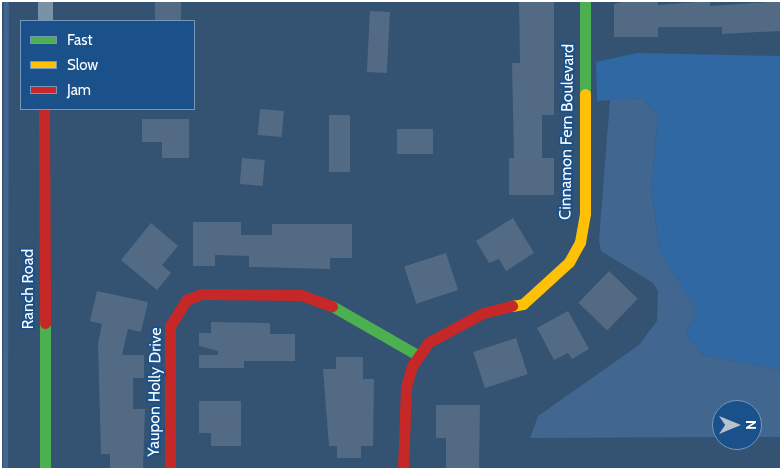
<!DOCTYPE html>
<html>
<head>
<meta charset="utf-8">
<style>
	body { margin:0 }
	#map { position:relative; width:782px; height:470px; overflow:hidden; background:#345272; font-family:Cabin,sans-serif }
	div>[style] { position:absolute }
	.green>* { inset:0; background:#2f68a2 }
	.water>* { inset:0; background:#416790 }
	.stream>* { height:4.5px; margin:-2.25px; padding:0 2.25px; transform-origin:2.25px; border-radius:2.25px; background:#416790 }
	.building>* { inset:0; background:#526a84; transform-origin:0 0 }
	.street>* { height:15px; margin:-7.5px; padding:0 7.5px; transform-origin:7.5px; border-radius:7.5px; background:#7b91a6 }
	.fast>* { height:11px; margin:-5.5px; padding:0 5.5px; transform-origin:5.5px; border-radius:5.5px; background:#4caf50 }
	.slow>* { height:11px; margin:-5.5px; padding:0 5.5px; transform-origin:5.5px; border-radius:5.5px; background:#ffc107 }
	.jam>* { height:11px; margin:-5.5px; padding:0 5.5px; transform-origin:5.5px; border-radius:5.5px; background:#c62828 }
	span { translate:-50% -50%; white-space:nowrap; text-align:center; line-height:1.15; -webkit-text-stroke:4px #1b518b; paint-order:stroke }
	.street-label { font-size:16px; color:#fff }
	.frame { position:absolute; inset:0; border:2px solid #fff; pointer-events:none }
	.legend { position:absolute; left:20px; top:20px; width:175px; height:90px; box-sizing:border-box; background:#1b518b; border:1px solid #7697b9; margin:0; padding:6px 9px; list-style:none; font-size:15px; color:#fff }
	.legend li { display:flex; align-items:center; gap:10px; height:25px }
	.legend b { width:25px; border:1px solid #7697b9 }
	.north { position:absolute; left:712px; top:400px; width:50px; height:50px; box-sizing:border-box; background:#1b518b; border:1px solid #7697b9; border-radius:50%; rotate:90deg; font-size:14px; font-weight:700; line-height:20px; text-align:center; color:#fff }
	.north::after { content:''; display:block; margin:auto; width:18px; height:22px; background:#b8c2ce; clip-path:polygon(50% 0,100% 100%,50% 72%,0 100%) }
</style>
</head>
<body>
<div id="map">
	<div class="green">
		<i style="clip-path:polygon(637px 53px,781px 56px,781px 370px,703px 355px,685px 334px,697px 311px,660px 252px,651px 189px,658px 117px,642px 98px,597px 101px,596px 62px)"></i>
	</div>
	<div class="water">
		<i style="clip-path:polygon(642px 98px,658px 117px,651px 189px,660px 252px,697px 311px,685px 334px,703px 355px,781px 370px,781px 437px,752px 437px,752px 410px,722px 410px,722px 437px,530px 438px,538px 416px,639px 345px,657px 321px,658px 291px,653px 283px,601px 251px,599px 240px,610px 100px)"></i>
	</div>
	<div class="stream">
		<i style="left:5px;top:469px;width:468px;rotate:-89.9deg"></i>
	</div>
	<div class="building">
		<i style="left:155px;top:1px;width:26px;height:20px"></i>
		<i style="clip-path:polygon(519px 1px,554px 1px,554px 115px,542px 115px,542px 158px,554px 158px,554px 195px,509px 195px,509px 158px,514px 158px,512px 63px,520px 63px)"></i>
		<i style="clip-path:polygon(626px 1px,658px 1px,658px 5px,710px 1px,710px 6px,781px 1px,781px 31px,722px 34px,722px 27px,658px 27px,658px 37px,614px 37px,614px 4px)"></i>
		<i style="left:370px;top:11px;width:20px;height:61px;rotate:3deg"></i>
		<i style="left:260px;top:109px;width:24px;height:26px;rotate:5deg"></i>
		<i style="left:329px;top:115px;width:21px;height:57px"></i>
		<i style="clip-path:polygon(142px 119px,189px 119px,189px 158px,162px 158px,162px 142px,142px 142px)"></i>
		<i style="left:397px;top:129px;width:36px;height:25px"></i>
		<i style="left:242px;top:158px;width:23px;height:26px;rotate:5deg"></i>
		<i style="clip-path:polygon(513px 218px,534px 253px,506px 271px,499px 259px,489px 263px,476px 241px)"></i>
		<i style="clip-path:polygon(193px 222px,241px 222px,241px 235px,272px 235px,272px 224px,352px 224px,352px 258px,330px 258px,330px 269px,249px 267px,249px 256px,215px 255px,215px 266px,193px 266px)"></i>
		<i style="clip-path:polygon(151px 223px,178px 246px,162px 265px,171px 273px,157px 290px,121px 260px)"></i>
		<i style="left:446px;top:253px;width:39px;height:44px;rotate:72deg"></i>
		<i style="left:609px;top:271px;width:40px;height:44px;rotate:44deg"></i>
		<i style="clip-path:polygon(97px 291px,148px 302px,141px 332px,128px 329px,122px 355px,144px 355px,144px 378px,133px 378px,133px 409px,145px 409px,143px 469px,110px 469px,110px 454px,101px 454px,98px 344px,102px 324px,90px 321px)"></i>
		<i style="clip-path:polygon(568px 311px,589px 349px,572px 359px,568px 353px,554px 360px,537px 328px)"></i>
		<i style="clip-path:polygon(211px 322px,270px 323px,270px 334px,295px 334px,295px 361px,244px 361px,244px 368px,199px 368px,199px 355px,218px 355px,218px 351px,199px 346px,199px 333px,211px 333px)"></i>
		<i style="left:516px;top:338px;width:38px;height:45px;rotate:72deg"></i>
		<i style="clip-path:polygon(336px 357px,363px 357px,363px 379px,374px 379px,373px 446px,361px 446px,361px 458px,337px 458px,337px 446px,329px 446px,323px 369px,336px 369px)"></i>
		<i style="clip-path:polygon(199px 401px,241px 401px,241px 446px,211px 446px,211px 433px,199px 433px)"></i>
		<i style="clip-path:polygon(436px 405px,480px 405px,479px 469px,446px 469px,446px 438px,436px 438px)"></i>
	</div>
	<div class="street">
		<i style="left:45px;top:21px;width:20px;rotate:-90deg"></i>
	</div>
	<div class="fast">
		<i style="left:585px;top:1px;width:93px;rotate:90deg"></i>
		<i style="left:332px;top:306px;width:100px;rotate:29.9deg"></i>
		<i style="left:45px;top:323px;width:146px;rotate:90deg"></i>
	</div>
	<div class="slow">
		<i style="left:512px;top:306px;width:11px;rotate:-10deg"></i>
		<i style="left:523px;top:304px;width:62px;rotate:-42.4deg"></i>
		<i style="left:569px;top:262px;width:23px;rotate:-61deg"></i>
		<i style="left:580px;top:242px;width:29px;rotate:-80deg"></i>
		<i style="left:585px;top:213px;width:119px;rotate:-90deg"></i>
	</div>
	<div class="jam">
		<i style="left:44px;top:109px;width:214px;rotate:89.7deg"></i>
		<i style="left:170px;top:469px;width:143px;rotate:-90deg"></i>
		<i style="left:170px;top:326px;width:31px;rotate:-58deg"></i>
		<i style="left:186px;top:300px;width:17px;rotate:-21deg"></i>
		<i style="left:202px;top:294px;width:99px;rotate:0.6deg"></i>
		<i style="left:301px;top:295px;width:33px;rotate:20deg"></i>
		<i style="left:403px;top:469px;width:82px;rotate:-87.9deg"></i>
		<i style="left:406px;top:387px;width:22px;rotate:-74deg"></i>
		<i style="left:412px;top:366px;width:29px;rotate:-55deg"></i>
		<i style="left:429px;top:342px;width:61px;rotate:-28.2deg"></i>
		<i style="left:483px;top:313px;width:30px;rotate:-14deg"></i>
	</div>
	<div class="street-label">
		<span style="left:567px;top:132px;rotate:-89deg">Cinnamon Fern Boulevard</span>
		<span style="left:28px;top:289px;rotate:-90deg">Ranch Road</span>
		<span style="left:155px;top:392px;rotate:-89deg">Yaupon Holly Drive</span>
	</div>
	<div class="frame"></div>
	<ul class="legend">
	<li><b style="height:6px;background:#4caf50"></b>Fast</li>
	<li><b style="height:6px;background:#ffc107"></b>Slow</li>
	<li><b style="height:6px;background:#c62828"></b>Jam</li>
	</ul>
	<div class="north">N</div>
</div>
</body>
</html>
